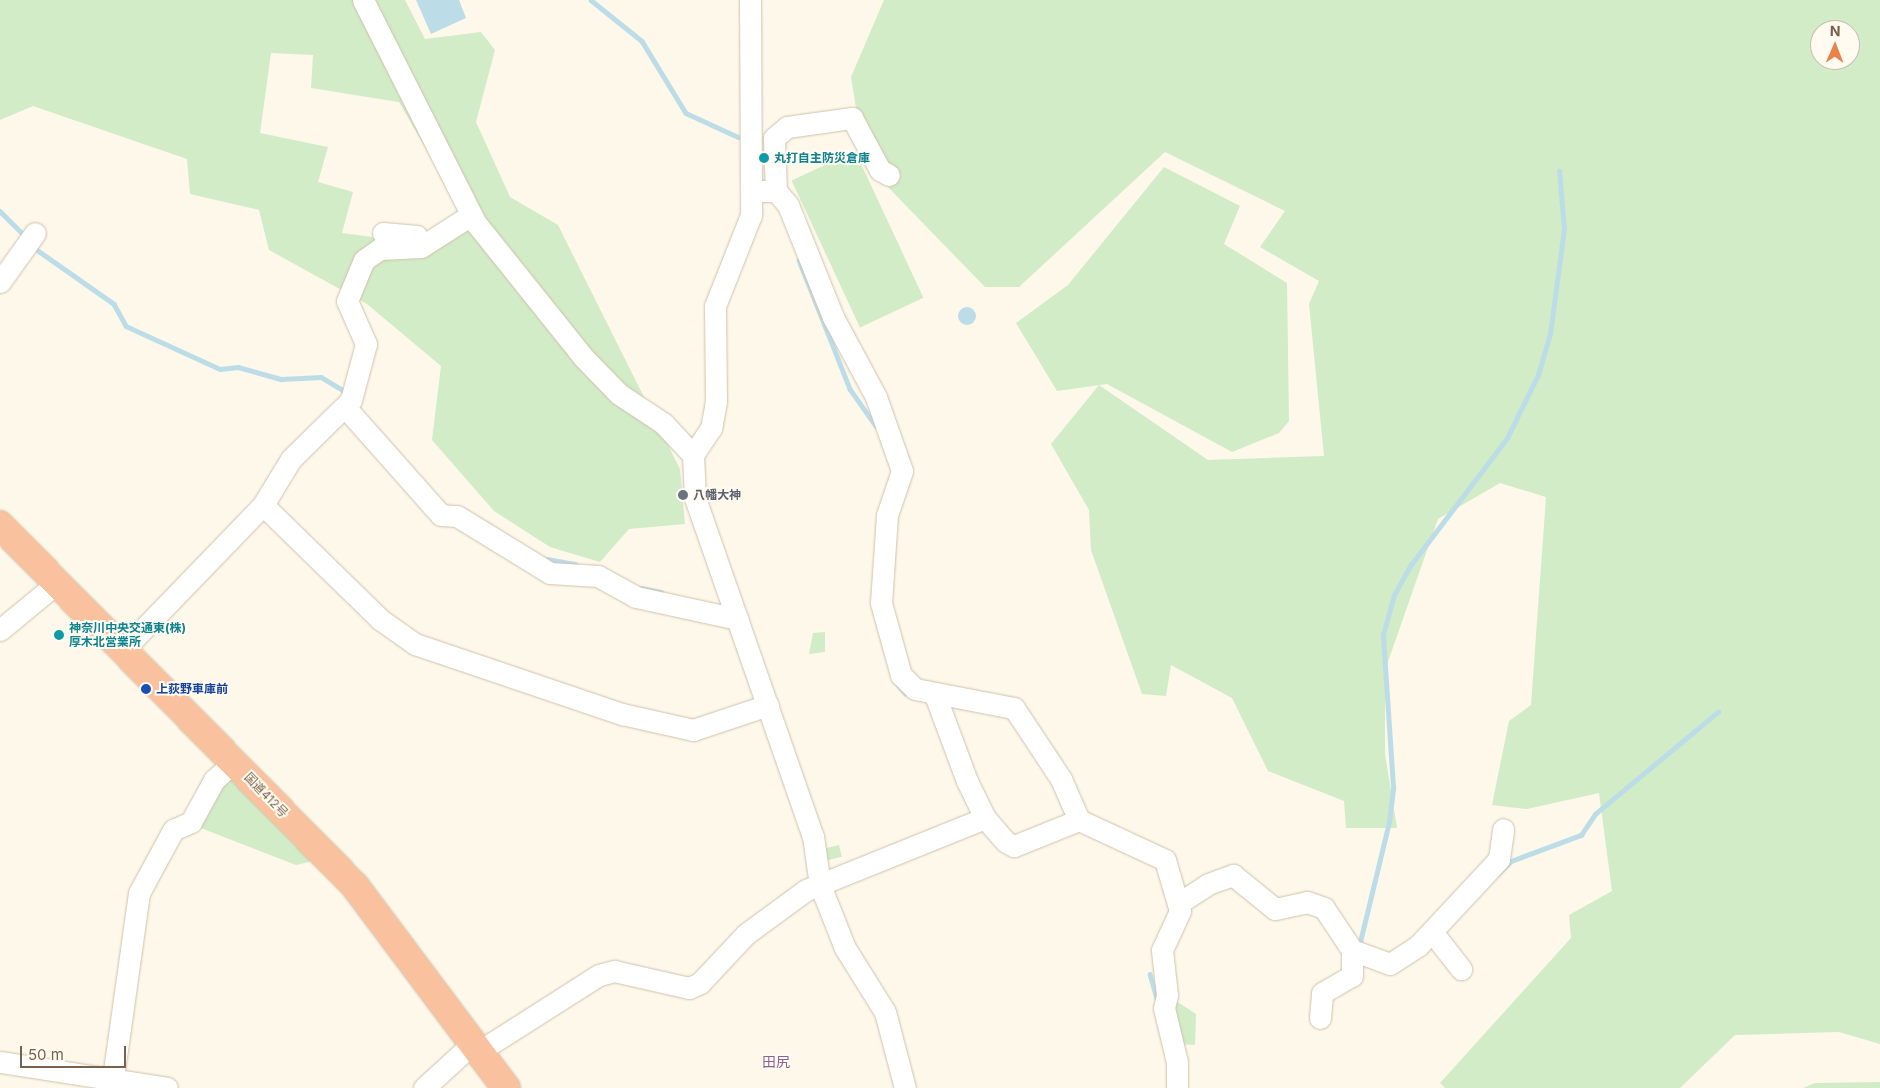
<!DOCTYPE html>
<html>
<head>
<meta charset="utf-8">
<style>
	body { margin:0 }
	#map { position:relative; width:1880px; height:1088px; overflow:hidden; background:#fdf8e9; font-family:Inter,"Noto Sans JP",sans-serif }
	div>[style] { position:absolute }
	.green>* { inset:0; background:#d1ecc6; transform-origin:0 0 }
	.water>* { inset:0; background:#bcdde8 }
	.round { border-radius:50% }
	.stream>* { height:4.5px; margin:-2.25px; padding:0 2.25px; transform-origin:2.25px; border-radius:2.25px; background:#bcdde8 }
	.roads { filter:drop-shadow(0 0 1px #d0c1ad) drop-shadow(0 0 1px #d0c1ad) }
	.minor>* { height:21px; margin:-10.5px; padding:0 10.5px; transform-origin:10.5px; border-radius:10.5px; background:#fff }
	.highway>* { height:28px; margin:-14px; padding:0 14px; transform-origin:14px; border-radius:14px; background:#f9c19e }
	.dots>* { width:14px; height:14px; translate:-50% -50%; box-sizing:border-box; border:2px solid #fffbf0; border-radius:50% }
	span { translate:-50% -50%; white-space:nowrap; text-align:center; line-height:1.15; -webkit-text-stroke:4px #fffbf0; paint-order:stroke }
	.culture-label { font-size:12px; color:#0d838f; font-weight:700 }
	.left { translate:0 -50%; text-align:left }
	.worship-label { font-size:12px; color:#5b616d; font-weight:700 }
	.transit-label { font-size:12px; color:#164399; font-weight:700 }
	.street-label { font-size:12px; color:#79614b }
	.neighbourhood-label { font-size:14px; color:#8a6395 }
	.north { position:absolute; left:1810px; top:20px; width:50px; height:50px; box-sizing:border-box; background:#fffbf0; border:1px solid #c9bdae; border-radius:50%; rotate:1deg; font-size:14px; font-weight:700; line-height:20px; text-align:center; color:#79614b }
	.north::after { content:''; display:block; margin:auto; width:18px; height:22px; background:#ea814b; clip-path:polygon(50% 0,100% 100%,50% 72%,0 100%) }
	.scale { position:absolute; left:20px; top:1046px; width:106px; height:22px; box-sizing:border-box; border:2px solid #79614b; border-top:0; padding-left:6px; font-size:15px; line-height:18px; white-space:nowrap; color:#79614b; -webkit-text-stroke:4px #fffbf0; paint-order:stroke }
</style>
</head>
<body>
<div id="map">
	<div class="green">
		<i style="clip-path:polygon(evenodd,0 0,405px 0,425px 39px,481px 32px,495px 50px,476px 122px,510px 197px,558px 225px,680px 469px,685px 524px,629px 529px,600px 562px,550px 547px,494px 511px,432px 440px,441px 366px,367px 304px,269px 250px,259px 210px,190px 194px,187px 159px,33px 106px,0 120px,0 0,271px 53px,313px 55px,311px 88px,399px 102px,462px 211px,418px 243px,342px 233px,353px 192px,318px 182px,328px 147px,260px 133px,271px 53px)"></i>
		<i style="clip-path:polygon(evenodd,884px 0,1880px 0,1880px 1044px,1839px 1032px,1735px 1035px,1680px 1088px,1445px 1088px,1440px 1083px,1571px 938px,1569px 915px,1612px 891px,1599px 793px,1527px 809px,1492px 805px,1509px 721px,1531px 705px,1546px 497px,1500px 483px,1438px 519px,1385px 670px,1385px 754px,1397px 828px,1346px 828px,1344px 801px,1268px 771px,1232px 698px,1171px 665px,1166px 696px,1142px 694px,1091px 550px,1089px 510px,1051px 444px,1099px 385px,1208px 460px,1324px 456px,1309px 304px,1319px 281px,1260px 247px,1285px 211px,1165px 152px,1019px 287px,985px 287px,883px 182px,857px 114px,851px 77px,884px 0,1820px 30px,1850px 30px,1850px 60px,1820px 60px,1820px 30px)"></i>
		<i style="left:855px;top:151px;width:162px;height:70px;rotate:65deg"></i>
		<i style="clip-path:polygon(1164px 167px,1240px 206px,1224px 244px,1287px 283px,1289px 421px,1279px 433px,1232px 452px,1107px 384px,1057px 391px,1016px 323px,1068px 285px)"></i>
		<i style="clip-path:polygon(825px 632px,825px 652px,809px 654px,813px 633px)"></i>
		<i style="clip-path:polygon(230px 775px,311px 860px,309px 862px,296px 865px,193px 825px)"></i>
		<i style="left:839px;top:845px;width:12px;height:17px;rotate:76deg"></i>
		<i style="clip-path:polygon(1176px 1001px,1196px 1014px,1195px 1045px,1181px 1044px,1172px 1006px)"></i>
		<i style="clip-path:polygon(1880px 1082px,1880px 1088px,1803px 1088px,1815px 1083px)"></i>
	</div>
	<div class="water">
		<i style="clip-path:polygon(416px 0,459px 0,466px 18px,431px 34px)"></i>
		<i class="round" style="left:958px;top:307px;width:18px;height:18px"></i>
	</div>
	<div class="stream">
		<i style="left:591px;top:0;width:65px;rotate:38.8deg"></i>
		<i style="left:642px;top:41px;width:84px;rotate:58.6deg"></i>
		<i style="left:686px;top:113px;width:57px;rotate:24.8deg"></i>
		<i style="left:0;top:211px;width:35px;rotate:45deg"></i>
		<i style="left:33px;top:247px;width:99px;rotate:35.1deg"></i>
		<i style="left:114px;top:304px;width:25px;rotate:61deg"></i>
		<i style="left:126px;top:326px;width:103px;rotate:24.6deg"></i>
		<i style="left:220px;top:369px;width:18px;rotate:-6deg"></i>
		<i style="left:238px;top:367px;width:45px;rotate:15.6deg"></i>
		<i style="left:281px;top:379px;width:40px;rotate:-2.9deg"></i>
		<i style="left:321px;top:377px;width:27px;rotate:31deg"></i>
		<i style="left:799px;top:260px;width:139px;rotate:68.4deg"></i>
		<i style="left:850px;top:389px;width:45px;rotate:54.9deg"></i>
		<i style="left:547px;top:559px;width:29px;rotate:10deg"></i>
		<i style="left:641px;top:588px;width:21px;rotate:11deg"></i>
		<i style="left:895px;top:681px;width:16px;rotate:50deg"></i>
		<i style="left:1484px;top:887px;width:37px;rotate:-44deg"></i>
		<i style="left:1511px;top:861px;width:75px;rotate:-20.4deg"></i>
		<i style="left:1581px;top:835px;width:25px;rotate:-56deg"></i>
		<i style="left:1595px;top:814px;width:160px;rotate:-39.7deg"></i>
		<i style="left:1360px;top:942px;width:123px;rotate:-76.4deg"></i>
		<i style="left:1389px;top:822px;width:35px;rotate:-83deg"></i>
		<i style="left:1393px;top:787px;width:152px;rotate:-93.8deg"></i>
		<i style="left:1383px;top:635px;width:41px;rotate:-74.6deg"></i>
		<i style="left:1394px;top:595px;width:33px;rotate:-61deg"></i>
		<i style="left:1410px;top:566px;width:161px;rotate:-52.8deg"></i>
		<i style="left:1507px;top:438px;width:70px;rotate:-63.8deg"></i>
		<i style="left:1538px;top:375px;width:43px;rotate:-73.7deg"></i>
		<i style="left:1550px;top:334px;width:106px;rotate:-82.4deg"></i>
		<i style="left:1564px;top:229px;width:58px;rotate:-94.9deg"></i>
		<i style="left:1150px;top:974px;width:26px;rotate:74deg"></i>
	</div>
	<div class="roads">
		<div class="minor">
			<i style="left:363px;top:0;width:249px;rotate:63.2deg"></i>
			<i style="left:475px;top:222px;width:174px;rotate:51.3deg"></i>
			<i style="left:584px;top:358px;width:50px;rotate:45.8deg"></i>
			<i style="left:619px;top:394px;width:53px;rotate:33.4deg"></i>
			<i style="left:663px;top:423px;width:44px;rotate:46.8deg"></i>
			<i style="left:750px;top:0;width:215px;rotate:89.7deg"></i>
			<i style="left:751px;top:215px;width:98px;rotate:111.6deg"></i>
			<i style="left:715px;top:306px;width:95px;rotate:89.4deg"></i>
			<i style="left:716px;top:401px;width:27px;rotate:100deg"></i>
			<i style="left:711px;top:428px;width:32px;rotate:124deg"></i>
			<i style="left:693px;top:455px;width:43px;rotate:87.3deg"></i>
			<i style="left:695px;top:498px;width:358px;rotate:70.8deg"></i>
			<i style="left:813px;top:836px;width:49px;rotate:81.9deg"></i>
			<i style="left:820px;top:885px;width:68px;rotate:68.4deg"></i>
			<i style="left:845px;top:948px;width:75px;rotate:58deg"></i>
			<i style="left:885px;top:1012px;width:79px;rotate:75.3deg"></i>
			<i style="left:751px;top:191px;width:25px"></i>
			<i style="left:776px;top:191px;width:18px;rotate:49deg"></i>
			<i style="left:788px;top:205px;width:121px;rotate:68.1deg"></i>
			<i style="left:833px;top:317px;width:91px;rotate:61.7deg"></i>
			<i style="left:876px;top:397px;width:78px;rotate:70.6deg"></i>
			<i style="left:902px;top:471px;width:46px;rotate:108.8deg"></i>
			<i style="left:887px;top:515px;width:88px;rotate:93.9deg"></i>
			<i style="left:881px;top:603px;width:75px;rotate:74.5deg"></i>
			<i style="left:901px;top:675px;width:20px;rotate:45deg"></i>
			<i style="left:915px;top:689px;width:101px;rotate:10.9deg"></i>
			<i style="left:1014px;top:708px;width:85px;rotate:56.5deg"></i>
			<i style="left:1061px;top:779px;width:45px;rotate:66.3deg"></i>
			<i style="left:1079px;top:820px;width:95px;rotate:24.9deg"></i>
			<i style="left:1165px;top:860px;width:53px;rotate:73.6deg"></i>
			<i style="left:1180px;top:911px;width:43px;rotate:114.8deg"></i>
			<i style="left:1162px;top:950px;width:45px;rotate:83.7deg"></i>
			<i style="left:1167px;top:995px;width:13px;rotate:103deg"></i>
			<i style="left:1164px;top:1008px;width:56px;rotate:76.5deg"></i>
			<i style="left:1177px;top:1062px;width:26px;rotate:90deg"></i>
			<i style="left:776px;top:191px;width:53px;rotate:-92.2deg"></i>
			<i style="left:774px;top:138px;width:17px;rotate:-40deg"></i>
			<i style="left:787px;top:127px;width:66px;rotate:-7.9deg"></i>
			<i style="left:852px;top:118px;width:59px;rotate:61.7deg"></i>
			<i style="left:880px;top:170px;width:10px;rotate:29deg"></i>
			<i style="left:383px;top:233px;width:34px;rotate:5deg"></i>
			<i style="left:0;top:282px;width:60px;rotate:-54.5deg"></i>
			<i style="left:345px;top:407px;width:144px;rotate:48.4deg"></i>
			<i style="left:441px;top:515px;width:16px;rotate:4deg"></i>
			<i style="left:457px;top:516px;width:109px;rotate:31.5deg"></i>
			<i style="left:550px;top:573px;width:48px;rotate:3.6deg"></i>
			<i style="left:598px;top:576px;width:43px;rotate:28.9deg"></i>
			<i style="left:636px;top:597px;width:104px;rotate:12.2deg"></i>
			<i style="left:263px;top:505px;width:54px;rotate:-58.7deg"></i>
			<i style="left:291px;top:459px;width:84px;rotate:-44.5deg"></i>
			<i style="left:351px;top:400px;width:58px;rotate:-75deg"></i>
			<i style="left:366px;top:344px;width:47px;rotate:-113.8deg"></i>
			<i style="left:347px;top:301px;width:44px;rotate:-67.5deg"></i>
			<i style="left:364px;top:260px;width:19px;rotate:-35deg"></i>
			<i style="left:380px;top:249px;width:41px;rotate:-2.8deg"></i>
			<i style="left:421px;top:247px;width:59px;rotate:-32.6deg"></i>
			<i style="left:0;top:630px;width:74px;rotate:-39.5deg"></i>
			<i style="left:123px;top:650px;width:202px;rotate:-46deg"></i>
			<i style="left:263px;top:505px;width:165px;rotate:44.3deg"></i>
			<i style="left:381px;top:620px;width:42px;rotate:35.2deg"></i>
			<i style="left:415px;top:644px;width:219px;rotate:18.7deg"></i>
			<i style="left:622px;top:714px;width:73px;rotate:12.7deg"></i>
			<i style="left:693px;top:730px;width:79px;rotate:-18.4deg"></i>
			<i style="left:935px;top:695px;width:92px;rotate:69.6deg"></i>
			<i style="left:967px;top:781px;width:41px;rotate:64.1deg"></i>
			<i style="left:985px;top:818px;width:32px;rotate:49deg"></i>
			<i style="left:1006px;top:842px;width:9px;rotate:27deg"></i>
			<i style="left:1014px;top:846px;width:70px;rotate:-21.8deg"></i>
			<i style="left:1179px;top:903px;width:35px;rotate:-33deg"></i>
			<i style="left:1208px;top:884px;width:27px;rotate:-20deg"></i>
			<i style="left:1233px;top:875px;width:54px;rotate:39deg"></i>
			<i style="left:1275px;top:909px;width:33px;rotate:-12deg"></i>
			<i style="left:1307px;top:902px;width:18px;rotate:19deg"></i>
			<i style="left:1324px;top:908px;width:50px;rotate:56.3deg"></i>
			<i style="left:1433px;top:933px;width:46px;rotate:52.1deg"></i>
			<i style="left:1320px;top:1018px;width:25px;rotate:-85deg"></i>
			<i style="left:1322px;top:993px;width:34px;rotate:-30deg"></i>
			<i style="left:1352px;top:976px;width:26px;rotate:-90deg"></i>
			<i style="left:1352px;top:950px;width:40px;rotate:20.2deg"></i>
			<i style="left:1390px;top:964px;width:33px;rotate:-33deg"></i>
			<i style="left:1418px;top:946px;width:119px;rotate:-47deg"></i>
			<i style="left:1499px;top:859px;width:30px;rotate:-82deg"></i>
			<i style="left:478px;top:1052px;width:143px;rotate:-32.5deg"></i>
			<i style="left:599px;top:975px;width:16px;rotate:-15deg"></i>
			<i style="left:614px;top:971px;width:77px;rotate:12.8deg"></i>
			<i style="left:689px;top:988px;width:12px;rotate:-24deg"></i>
			<i style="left:700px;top:983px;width:67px;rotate:-46.8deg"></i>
			<i style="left:746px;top:934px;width:74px;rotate:-36.3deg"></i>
			<i style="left:806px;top:890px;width:193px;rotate:-21.9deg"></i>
			<i style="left:0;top:1062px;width:169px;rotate:8.8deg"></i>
			<i style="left:113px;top:1078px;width:187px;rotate:-82deg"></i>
			<i style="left:139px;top:893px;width:72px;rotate:-61.6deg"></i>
			<i style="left:173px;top:830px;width:20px;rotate:-24deg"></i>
			<i style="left:191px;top:822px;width:48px;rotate:-61.3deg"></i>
			<i style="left:214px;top:780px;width:27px;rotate:-42deg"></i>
			<i style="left:424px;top:1088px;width:65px;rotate:-42.5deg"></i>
		</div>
		<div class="highway">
			<i style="left:0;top:525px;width:506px;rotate:45.48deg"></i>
			<i style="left:355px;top:886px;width:252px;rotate:53.2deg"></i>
		</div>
	</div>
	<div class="dots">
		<i style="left:764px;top:158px;background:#0f9aa8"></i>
		<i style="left:683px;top:495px;background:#6b7280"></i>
		<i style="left:59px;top:635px;background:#0f9aa8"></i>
		<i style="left:146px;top:689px;background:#1a4fb4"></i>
	</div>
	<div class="culture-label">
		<span class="left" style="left:774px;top:158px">丸打自主防災倉庫</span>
		<span class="left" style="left:69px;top:635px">神奈川中央交通東(株)<br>厚木北営業所</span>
	</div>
	<div class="worship-label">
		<span class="left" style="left:693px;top:495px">八幡大神</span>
	</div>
	<div class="transit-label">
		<span class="left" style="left:156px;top:689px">上荻野車庫前</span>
	</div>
	<div class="street-label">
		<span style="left:266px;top:795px;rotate:46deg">国道412号</span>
	</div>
	<div class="neighbourhood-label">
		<span style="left:776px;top:1062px">田尻</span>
	</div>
	<div class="north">N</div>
	<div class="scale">50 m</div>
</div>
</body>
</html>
